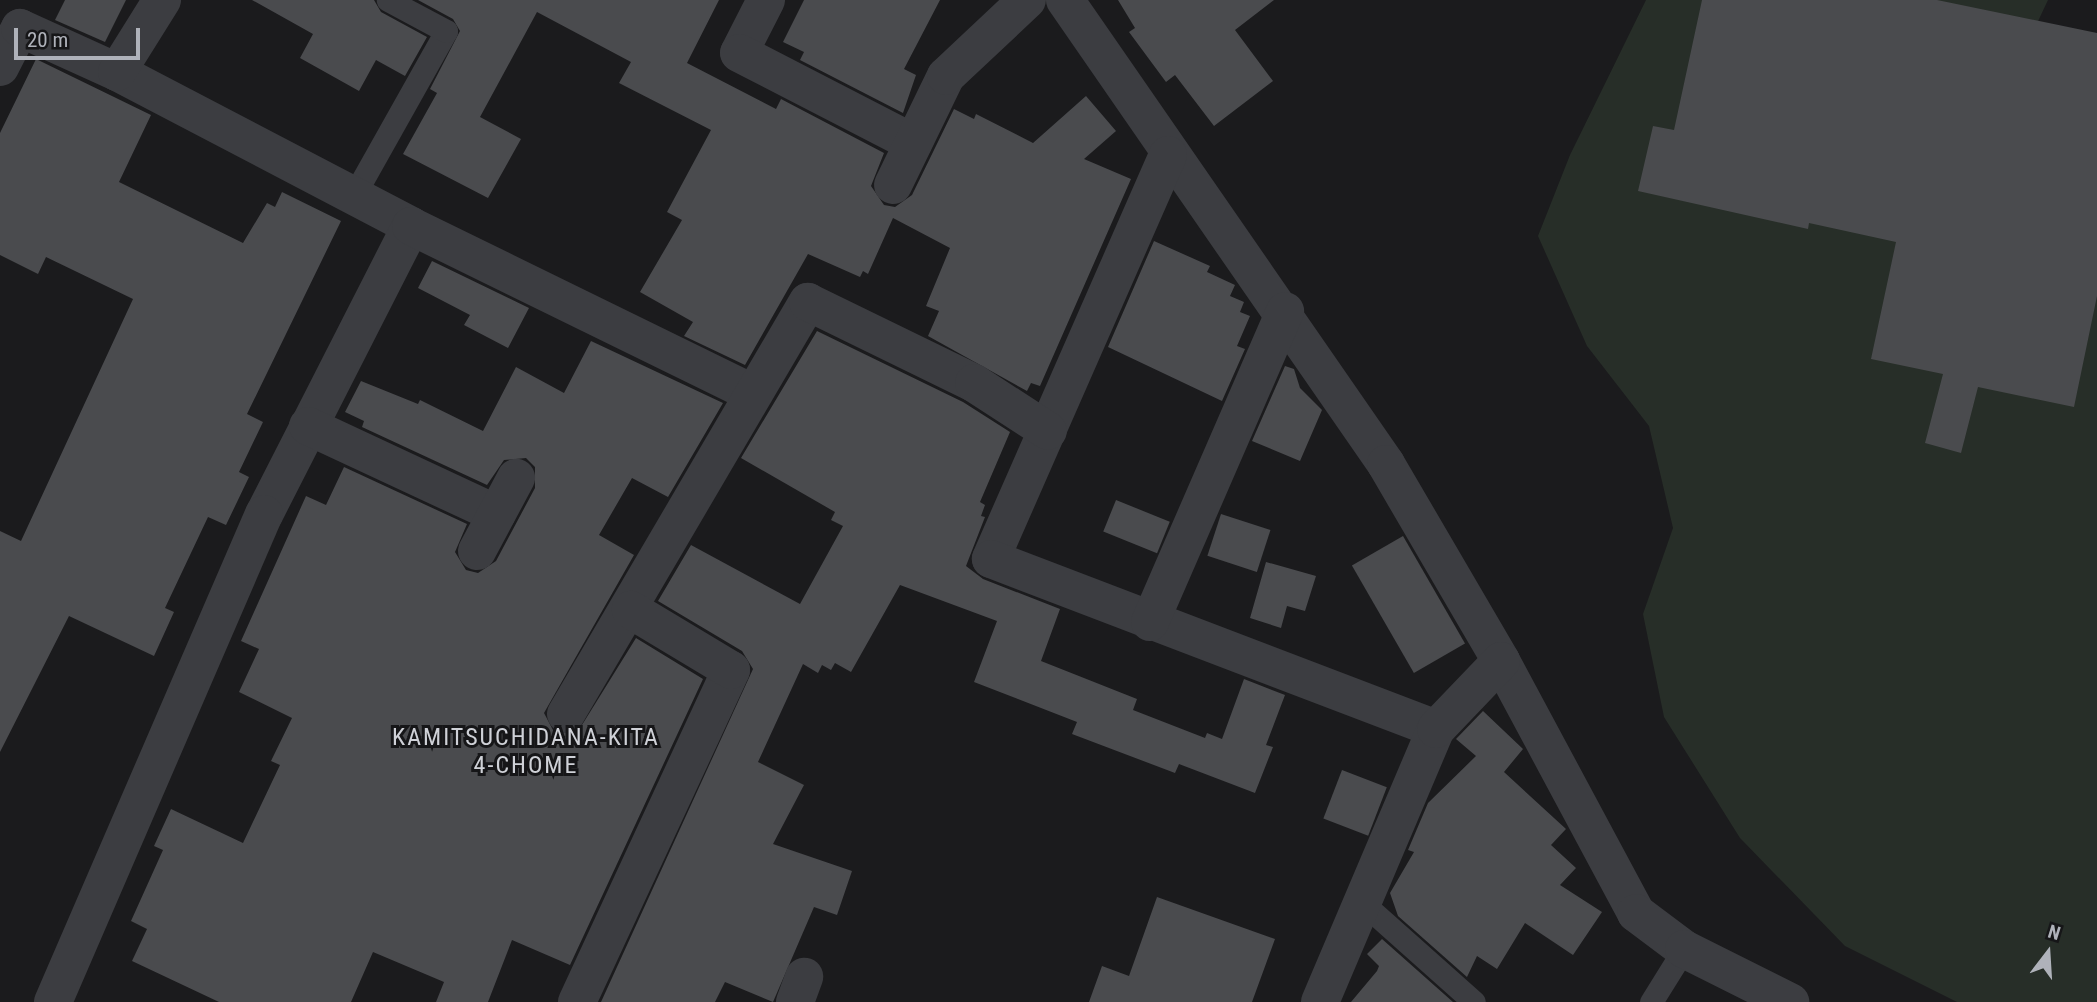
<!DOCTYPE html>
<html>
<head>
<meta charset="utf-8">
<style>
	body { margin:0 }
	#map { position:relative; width:2097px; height:1002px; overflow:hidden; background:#1b1b1d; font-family:"Roboto Condensed",sans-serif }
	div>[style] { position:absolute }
	.green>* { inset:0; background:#272e28 }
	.building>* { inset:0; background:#4a4b4e; transform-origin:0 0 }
	.lane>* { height:23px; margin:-11.5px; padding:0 11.5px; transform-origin:11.5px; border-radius:11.5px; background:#3c3d41 }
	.street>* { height:38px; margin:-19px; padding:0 19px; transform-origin:19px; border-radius:19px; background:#3c3d41 }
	span { translate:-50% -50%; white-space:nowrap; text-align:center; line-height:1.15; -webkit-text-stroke:6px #161618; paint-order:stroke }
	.neighbourhood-label { font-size:24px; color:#cfd1d7; letter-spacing:2px }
	.north { position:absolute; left:2013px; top:918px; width:70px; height:70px; -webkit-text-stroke:5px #161618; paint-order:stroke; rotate:17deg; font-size:19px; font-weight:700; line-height:28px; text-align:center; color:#afb2ba }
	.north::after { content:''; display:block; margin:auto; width:24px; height:32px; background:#afb2ba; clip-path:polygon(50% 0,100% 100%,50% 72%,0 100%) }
	.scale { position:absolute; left:14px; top:28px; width:126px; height:32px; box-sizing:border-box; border:4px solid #afb2ba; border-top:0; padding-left:9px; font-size:21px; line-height:24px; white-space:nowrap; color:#afb2ba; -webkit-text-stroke:5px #161618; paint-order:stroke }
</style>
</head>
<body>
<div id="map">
	<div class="green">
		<i style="clip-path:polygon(1646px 0,2048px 0,2016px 68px,2097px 229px,2097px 1002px,1957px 1002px,1845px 946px,1740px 838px,1664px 717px,1643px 614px,1673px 528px,1649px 426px,1587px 346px,1538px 236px,1570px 155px)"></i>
	</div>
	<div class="building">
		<i style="clip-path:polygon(65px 0,126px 0,105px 42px,55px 20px)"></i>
		<i style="clip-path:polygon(252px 0,374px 0,381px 12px,427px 37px,405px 76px,376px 60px,359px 91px,300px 58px,313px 34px)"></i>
		<i style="clip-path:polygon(418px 0,719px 0,687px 63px,776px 109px,781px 99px,884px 153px,871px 186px,884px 205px,895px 207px,912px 195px,954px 109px,974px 119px,976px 114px,1033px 143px,1086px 96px,1116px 131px,1084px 159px,1131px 179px,1040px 386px,1031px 383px,1027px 391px,928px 336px,939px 311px,926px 306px,950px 248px,893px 218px,868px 274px,863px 271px,860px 277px,808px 254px,745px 365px,684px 336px,693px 322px,640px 292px,682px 220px,667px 212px,711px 130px,619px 83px,631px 62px,537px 12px,480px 117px,521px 139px,488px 198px,403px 154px,437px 93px,430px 89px,460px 31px,453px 19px)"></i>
		<i style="clip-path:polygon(804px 0,940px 0,904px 69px,916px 75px,903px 113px,800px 60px,804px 52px,783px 42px)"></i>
		<i style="clip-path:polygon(1118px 0,1274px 0,1235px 30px,1273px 81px,1214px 126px,1175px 75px,1166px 82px,1129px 32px,1135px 28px)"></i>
		<i style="clip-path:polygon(1702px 0,1937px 0,2097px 33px,2097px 296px,2074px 407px,1978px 387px,1961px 453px,1925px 443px,1943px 374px,1871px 359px,1896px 242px,1809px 223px,1808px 229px,1638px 191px,1653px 126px,1674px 130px)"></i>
		<i style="clip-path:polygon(36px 59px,151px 115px,119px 182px,243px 243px,267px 203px,275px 207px,282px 192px,341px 221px,247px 414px,263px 422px,239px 472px,249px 477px,226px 525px,208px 517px,165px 608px,174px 612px,154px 656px,69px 616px,0 752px,0 531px,21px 541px,133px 299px,46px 257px,38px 274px,0 255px,0 133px)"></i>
		<i style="clip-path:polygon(1154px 241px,1210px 266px,1207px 272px,1235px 285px,1230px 296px,1244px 302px,1240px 312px,1250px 316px,1237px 346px,1245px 349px,1222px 401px,1108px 347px)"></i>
		<i style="clip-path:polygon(432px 261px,529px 308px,508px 348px,464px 325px,470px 315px,418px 288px)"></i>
		<i style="clip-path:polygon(817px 331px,963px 402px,1010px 432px,980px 502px,985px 505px,981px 516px,985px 517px,966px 566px,983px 579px,1060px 609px,1041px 661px,1137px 699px,1133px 710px,1205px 738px,1207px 733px,1222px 739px,1244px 679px,1285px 695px,1266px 745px,1273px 747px,1255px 793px,1179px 764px,1175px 773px,1072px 734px,1077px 722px,974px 682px,997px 621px,900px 585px,851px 672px,835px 663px,831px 670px,822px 665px,818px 673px,803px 664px,758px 762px,804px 785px,773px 844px,852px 871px,837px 915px,814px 907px,773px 1002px,725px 982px,715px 1002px,601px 1002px,753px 669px,742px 651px,658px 601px,691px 545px,800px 604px,843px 526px,831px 520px,835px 512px,741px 458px)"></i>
		<i style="clip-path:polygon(591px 341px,723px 403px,668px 497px,632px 478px,599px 535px,634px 555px,544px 713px,554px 732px,577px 733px,636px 638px,703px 679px,570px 965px,512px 940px,488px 1002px,436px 1002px,444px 982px,373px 952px,351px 1002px,219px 1002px,132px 961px,147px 929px,131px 921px,163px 850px,154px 846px,171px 809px,243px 843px,280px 765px,271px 761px,292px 718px,239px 692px,259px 649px,241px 641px,306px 496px,326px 505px,344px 467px,467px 524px,455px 552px,466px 570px,478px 573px,496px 561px,535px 488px,535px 467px,526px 458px,504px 460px,487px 485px,362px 427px,364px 421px,345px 412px,361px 381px,418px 404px,420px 400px,483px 431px,516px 367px,564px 393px)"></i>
		<i style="clip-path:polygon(1285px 366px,1294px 369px,1300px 388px,1322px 410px,1300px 461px,1252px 441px)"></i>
		<i style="left:1116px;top:500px;width:58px;height:34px;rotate:22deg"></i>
		<i style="left:1221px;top:514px;width:52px;height:44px;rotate:18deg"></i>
		<i style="left:1403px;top:536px;width:124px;height:59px;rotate:60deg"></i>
		<i style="clip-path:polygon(1266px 562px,1316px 576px,1305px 611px,1287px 606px,1281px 628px,1250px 618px)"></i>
		<i style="clip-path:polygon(1483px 711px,1523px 749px,1504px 772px,1566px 829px,1551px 845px,1576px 868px,1560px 885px,1602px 912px,1573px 955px,1525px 923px,1497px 969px,1477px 956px,1467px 977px,1398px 916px,1390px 893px,1414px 852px,1408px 850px,1428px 803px,1476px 756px,1456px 739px)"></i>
		<i style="left:1342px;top:770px;width:48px;height:52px;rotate:21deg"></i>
		<i style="clip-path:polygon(1157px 897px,1275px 939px,1252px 1002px,1089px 1002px,1102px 966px,1129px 976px)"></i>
		<i style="clip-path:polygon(1382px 939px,1453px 1002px,1351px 1002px,1377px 971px,1379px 966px,1367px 954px)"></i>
	</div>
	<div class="lane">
		<i style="left:354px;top:195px;width:188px;rotate:-60.7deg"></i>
		<i style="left:446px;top:31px;width:66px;rotate:-151.9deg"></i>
		<i style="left:1364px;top:904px;width:147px;rotate:41.7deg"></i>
		<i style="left:1651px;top:1002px;width:62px;rotate:-58.1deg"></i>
	</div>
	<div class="street">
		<i style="left:766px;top:0;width:59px;rotate:117deg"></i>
		<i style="left:739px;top:53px;width:196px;rotate:27.3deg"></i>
		<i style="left:1065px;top:0;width:564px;rotate:55.32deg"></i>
		<i style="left:1386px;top:464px;width:228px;rotate:59.7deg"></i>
		<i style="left:1501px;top:661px;width:286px;rotate:61.8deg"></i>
		<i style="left:1636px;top:913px;width:60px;rotate:36.9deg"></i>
		<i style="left:1684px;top:949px;width:119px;rotate:26.6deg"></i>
		<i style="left:0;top:67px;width:44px;rotate:-62.9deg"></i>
		<i style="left:20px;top:28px;width:107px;rotate:24.4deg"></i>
		<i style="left:117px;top:72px;width:332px;rotate:27.6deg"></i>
		<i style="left:411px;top:226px;width:323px;rotate:117deg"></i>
		<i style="left:264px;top:514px;width:532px;rotate:113.38deg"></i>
		<i style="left:117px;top:72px;width:85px;rotate:-58deg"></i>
		<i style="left:1168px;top:155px;width:441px;rotate:113.7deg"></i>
		<i style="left:991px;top:559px;width:476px;rotate:20.9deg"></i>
		<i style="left:893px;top:185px;width:121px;rotate:-64.1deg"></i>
		<i style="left:946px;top:76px;width:111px;rotate:-43.2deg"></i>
		<i style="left:411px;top:226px;width:380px;rotate:26.1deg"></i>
		<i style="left:308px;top:426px;width:208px;rotate:25deg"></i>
		<i style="left:477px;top:551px;width:83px;rotate:-61.9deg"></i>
		<i style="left:1150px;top:622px;width:339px;rotate:-66.5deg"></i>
		<i style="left:566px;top:714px;width:478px;rotate:-59.6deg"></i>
		<i style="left:808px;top:302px;width:185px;rotate:26deg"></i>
		<i style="left:974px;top:383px;width:88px;rotate:33deg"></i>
		<i style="left:577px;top:1002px;width:366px;rotate:-65.1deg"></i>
		<i style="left:731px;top:670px;width:117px;rotate:-149deg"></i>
		<i style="left:795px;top:1002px;width:27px;rotate:-70deg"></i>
		<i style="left:1320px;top:1002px;width:297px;rotate:-67deg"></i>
		<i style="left:1436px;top:729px;width:94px;rotate:-46.3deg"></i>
	</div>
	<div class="neighbourhood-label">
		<span style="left:526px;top:752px">KAMITSUCHIDANA-KITA<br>4-CHOME</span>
	</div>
	<div class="north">N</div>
	<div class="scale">20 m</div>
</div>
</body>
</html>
